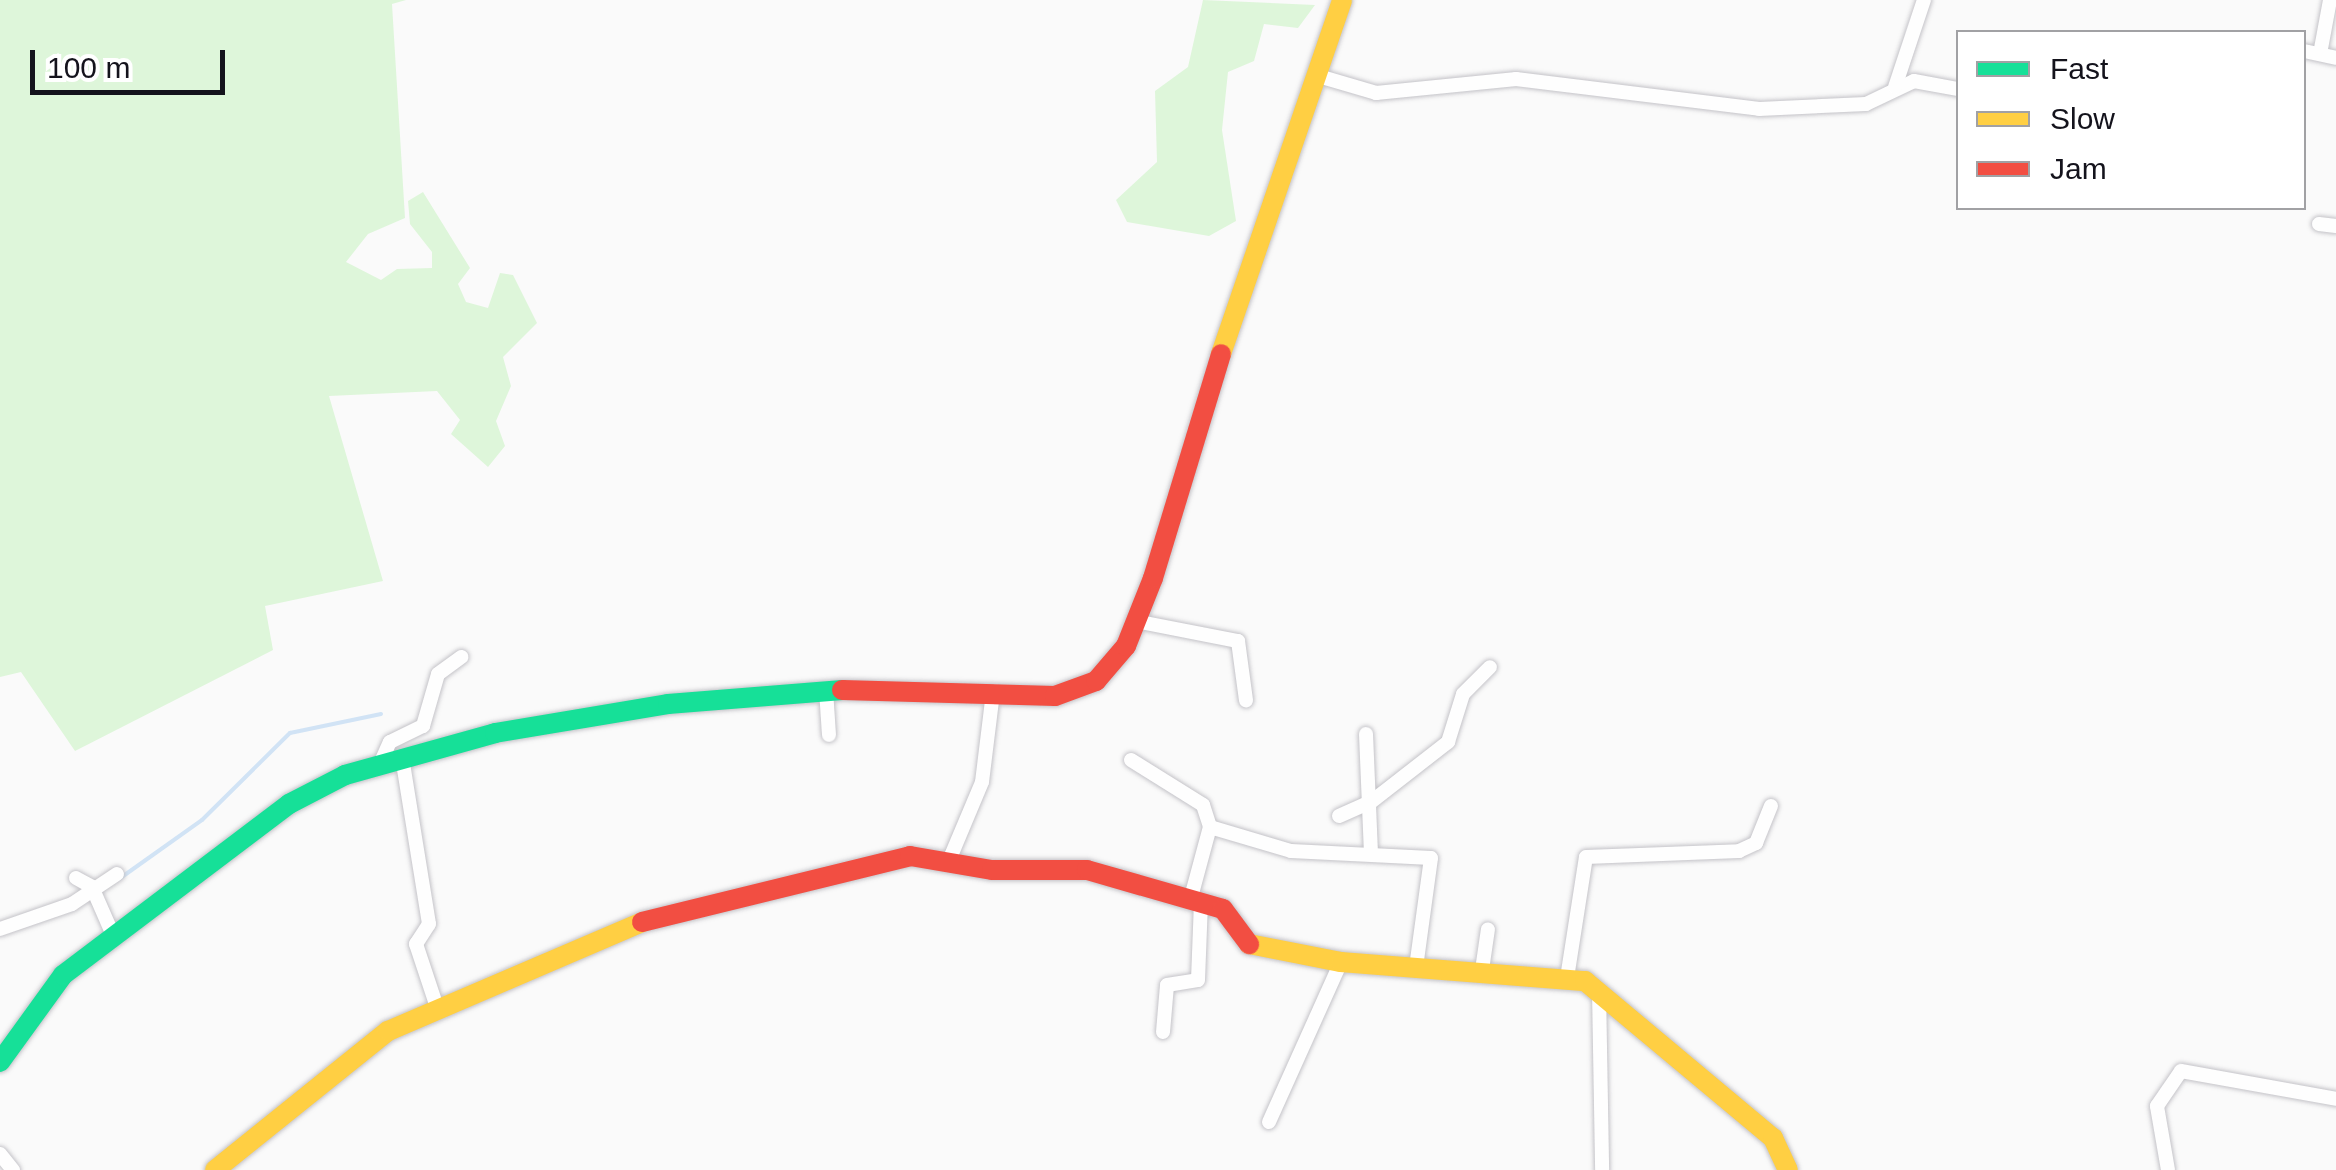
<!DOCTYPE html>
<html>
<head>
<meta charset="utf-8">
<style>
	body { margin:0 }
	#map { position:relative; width:2336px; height:1170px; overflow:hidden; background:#fafafa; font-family:Arial,sans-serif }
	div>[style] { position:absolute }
	.green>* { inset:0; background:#def6da }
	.stream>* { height:4px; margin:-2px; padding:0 2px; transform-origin:2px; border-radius:2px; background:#d1e3f5 }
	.roads { filter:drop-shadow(0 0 2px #c4c3c8) drop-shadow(0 0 2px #c4c3c8) }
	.street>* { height:14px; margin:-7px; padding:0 7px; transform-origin:7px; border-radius:7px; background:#fefefe }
	.fast>* { height:20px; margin:-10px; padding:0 10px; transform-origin:10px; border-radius:10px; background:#16e098 }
	.slow>* { height:20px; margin:-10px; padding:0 10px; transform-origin:10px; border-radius:10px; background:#ffcf43 }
	.jam>* { height:20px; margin:-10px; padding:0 10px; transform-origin:10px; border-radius:10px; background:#f24e42 }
	span { translate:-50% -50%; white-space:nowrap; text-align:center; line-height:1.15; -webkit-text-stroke:8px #fff; paint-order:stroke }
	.legend { position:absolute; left:1956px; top:30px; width:350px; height:180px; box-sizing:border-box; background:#fff; border:2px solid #a1a1a4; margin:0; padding:12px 18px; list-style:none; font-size:30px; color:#14131c }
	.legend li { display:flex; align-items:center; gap:20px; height:50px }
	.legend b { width:50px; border:2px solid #a1a1a4 }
	.scale { position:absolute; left:30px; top:50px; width:195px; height:45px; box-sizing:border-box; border:5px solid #14131c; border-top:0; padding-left:12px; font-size:30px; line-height:35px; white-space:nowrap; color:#14131c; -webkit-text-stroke:8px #fff; paint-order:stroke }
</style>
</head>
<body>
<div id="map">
	<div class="green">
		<i style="clip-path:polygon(0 0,406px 0,392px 4px,405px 218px,368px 234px,346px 262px,381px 280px,397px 269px,432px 268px,432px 252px,410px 224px,408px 201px,423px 192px,470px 268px,458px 284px,466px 302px,488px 308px,500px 273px,513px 275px,537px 323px,503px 357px,511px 386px,496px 421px,505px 446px,488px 467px,451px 434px,460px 420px,437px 391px,329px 396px,383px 581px,265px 606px,273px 650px,75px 751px,21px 672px,0 677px)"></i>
		<i style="clip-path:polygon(1203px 0,1315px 5px,1298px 28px,1264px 24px,1254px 61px,1228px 72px,1222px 130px,1236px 221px,1209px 236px,1127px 222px,1116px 200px,1157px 162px,1155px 91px,1188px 67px)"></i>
	</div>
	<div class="stream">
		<i style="left:119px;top:879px;width:102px;rotate:-35.4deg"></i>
		<i style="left:202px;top:820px;width:124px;rotate:-44.7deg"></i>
		<i style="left:290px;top:733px;width:93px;rotate:-11.8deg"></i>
	</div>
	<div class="roads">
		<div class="street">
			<i style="left:2304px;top:51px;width:33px;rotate:12deg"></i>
			<i style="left:2320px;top:54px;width:55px;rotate:-79.5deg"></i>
			<i style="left:1315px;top:75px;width:64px;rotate:16.4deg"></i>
			<i style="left:1376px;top:93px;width:141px;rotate:-5.7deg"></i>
			<i style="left:1516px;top:79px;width:245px;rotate:7deg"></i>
			<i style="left:1759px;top:109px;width:107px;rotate:-2.7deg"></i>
			<i style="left:1866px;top:104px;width:53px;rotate:-25.6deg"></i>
			<i style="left:1914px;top:81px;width:45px;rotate:10.3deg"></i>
			<i style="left:1895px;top:87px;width:92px;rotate:-71.6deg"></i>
			<i style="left:2319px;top:224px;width:17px;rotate:7deg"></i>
			<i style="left:1135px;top:621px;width:105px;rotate:11deg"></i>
			<i style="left:1238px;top:641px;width:60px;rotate:82.3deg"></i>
			<i style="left:826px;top:690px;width:45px;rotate:86.2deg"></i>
			<i style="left:1366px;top:734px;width:118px;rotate:87.6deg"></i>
			<i style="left:402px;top:757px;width:169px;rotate:80.8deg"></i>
			<i style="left:429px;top:924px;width:24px;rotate:123deg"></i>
			<i style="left:416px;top:944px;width:70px;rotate:71.6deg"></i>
			<i style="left:1131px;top:760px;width:85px;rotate:32deg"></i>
			<i style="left:1203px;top:805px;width:23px;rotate:72deg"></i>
			<i style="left:1210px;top:827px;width:84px;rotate:16.5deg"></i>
			<i style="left:1291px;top:851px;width:140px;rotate:2.9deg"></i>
			<i style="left:1431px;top:858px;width:110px;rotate:97.8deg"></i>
			<i style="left:380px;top:764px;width:24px;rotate:-66deg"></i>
			<i style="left:390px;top:742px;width:37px;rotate:-26deg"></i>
			<i style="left:423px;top:726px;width:54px;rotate:-73.9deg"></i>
			<i style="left:438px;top:674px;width:29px;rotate:-36deg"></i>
			<i style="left:1339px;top:816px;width:35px;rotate:-24deg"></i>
			<i style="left:1371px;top:802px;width:98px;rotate:-37.9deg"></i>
			<i style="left:1448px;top:742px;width:50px;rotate:-72.6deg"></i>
			<i style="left:1463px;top:694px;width:38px;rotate:-45deg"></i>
			<i style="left:948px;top:863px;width:88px;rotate:-67.2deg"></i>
			<i style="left:982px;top:782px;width:90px;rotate:-83deg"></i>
			<i style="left:76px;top:878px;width:18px;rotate:29deg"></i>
			<i style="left:92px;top:887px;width:52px;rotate:66.4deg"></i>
			<i style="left:1190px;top:901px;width:77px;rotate:-74.9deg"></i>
			<i style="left:0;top:929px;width:76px;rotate:-19.1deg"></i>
			<i style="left:72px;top:904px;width:54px;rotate:-33.7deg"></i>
			<i style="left:1482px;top:970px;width:41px;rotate:-81.7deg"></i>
			<i style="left:1567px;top:978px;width:122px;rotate:-81.1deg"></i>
			<i style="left:1586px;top:857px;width:153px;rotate:-2.2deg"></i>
			<i style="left:1739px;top:851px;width:19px;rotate:-25deg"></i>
			<i style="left:1756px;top:843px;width:40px;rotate:-68deg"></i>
			<i style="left:1599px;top:990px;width:180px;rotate:89deg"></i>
			<i style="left:1163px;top:1032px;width:47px;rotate:-85.1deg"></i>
			<i style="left:1167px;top:985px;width:31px;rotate:-9deg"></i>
			<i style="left:1198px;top:980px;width:77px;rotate:-87.8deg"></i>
			<i style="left:1269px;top:1122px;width:175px;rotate:-65.8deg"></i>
			<i style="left:0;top:1154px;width:21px;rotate:51deg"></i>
			<i style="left:2168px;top:1170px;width:65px;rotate:-99.8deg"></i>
			<i style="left:2157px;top:1106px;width:42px;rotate:-55.6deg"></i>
			<i style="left:2181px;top:1071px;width:158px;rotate:10.2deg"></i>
		</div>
		<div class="fast">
			<i style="left:0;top:1062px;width:107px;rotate:-54.1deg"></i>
			<i style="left:63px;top:975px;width:283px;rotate:-37.1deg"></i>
			<i style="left:289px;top:804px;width:63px;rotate:-27.4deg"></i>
			<i style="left:345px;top:775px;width:156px;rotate:-15.6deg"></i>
			<i style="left:495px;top:733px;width:175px;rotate:-9.5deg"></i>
			<i style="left:668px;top:704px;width:175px;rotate:-4.6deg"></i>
		</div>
		<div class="slow">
			<i style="left:1221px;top:354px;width:374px;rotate:-71.1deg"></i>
			<i style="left:1249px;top:944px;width:94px;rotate:11.1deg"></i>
			<i style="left:1341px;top:962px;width:245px;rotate:4.5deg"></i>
			<i style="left:1585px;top:981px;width:245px;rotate:39.9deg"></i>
			<i style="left:1773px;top:1138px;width:35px;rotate:65deg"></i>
			<i style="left:215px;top:1170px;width:222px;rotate:-38.8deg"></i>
			<i style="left:388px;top:1031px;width:276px;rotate:-23.2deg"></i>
		</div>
		<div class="jam">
			<i style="left:842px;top:690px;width:213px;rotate:1.6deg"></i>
			<i style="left:1055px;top:696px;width:44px;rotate:-20.1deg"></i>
			<i style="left:1096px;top:681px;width:46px;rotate:-49.4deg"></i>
			<i style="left:1126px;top:646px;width:73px;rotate:-68.3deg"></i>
			<i style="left:1153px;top:578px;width:234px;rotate:-73.1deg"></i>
			<i style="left:642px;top:922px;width:276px;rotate:-13.8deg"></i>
			<i style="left:910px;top:856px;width:83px;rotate:9.7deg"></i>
			<i style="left:992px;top:870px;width:95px"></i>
			<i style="left:1087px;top:870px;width:141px;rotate:16deg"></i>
			<i style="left:1223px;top:909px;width:44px;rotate:53.4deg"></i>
		</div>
	</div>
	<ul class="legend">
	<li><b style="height:12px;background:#16e098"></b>Fast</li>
	<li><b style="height:12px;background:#ffcf43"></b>Slow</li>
	<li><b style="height:12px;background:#f24e42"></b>Jam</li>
	</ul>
	<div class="scale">100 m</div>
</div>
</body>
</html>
